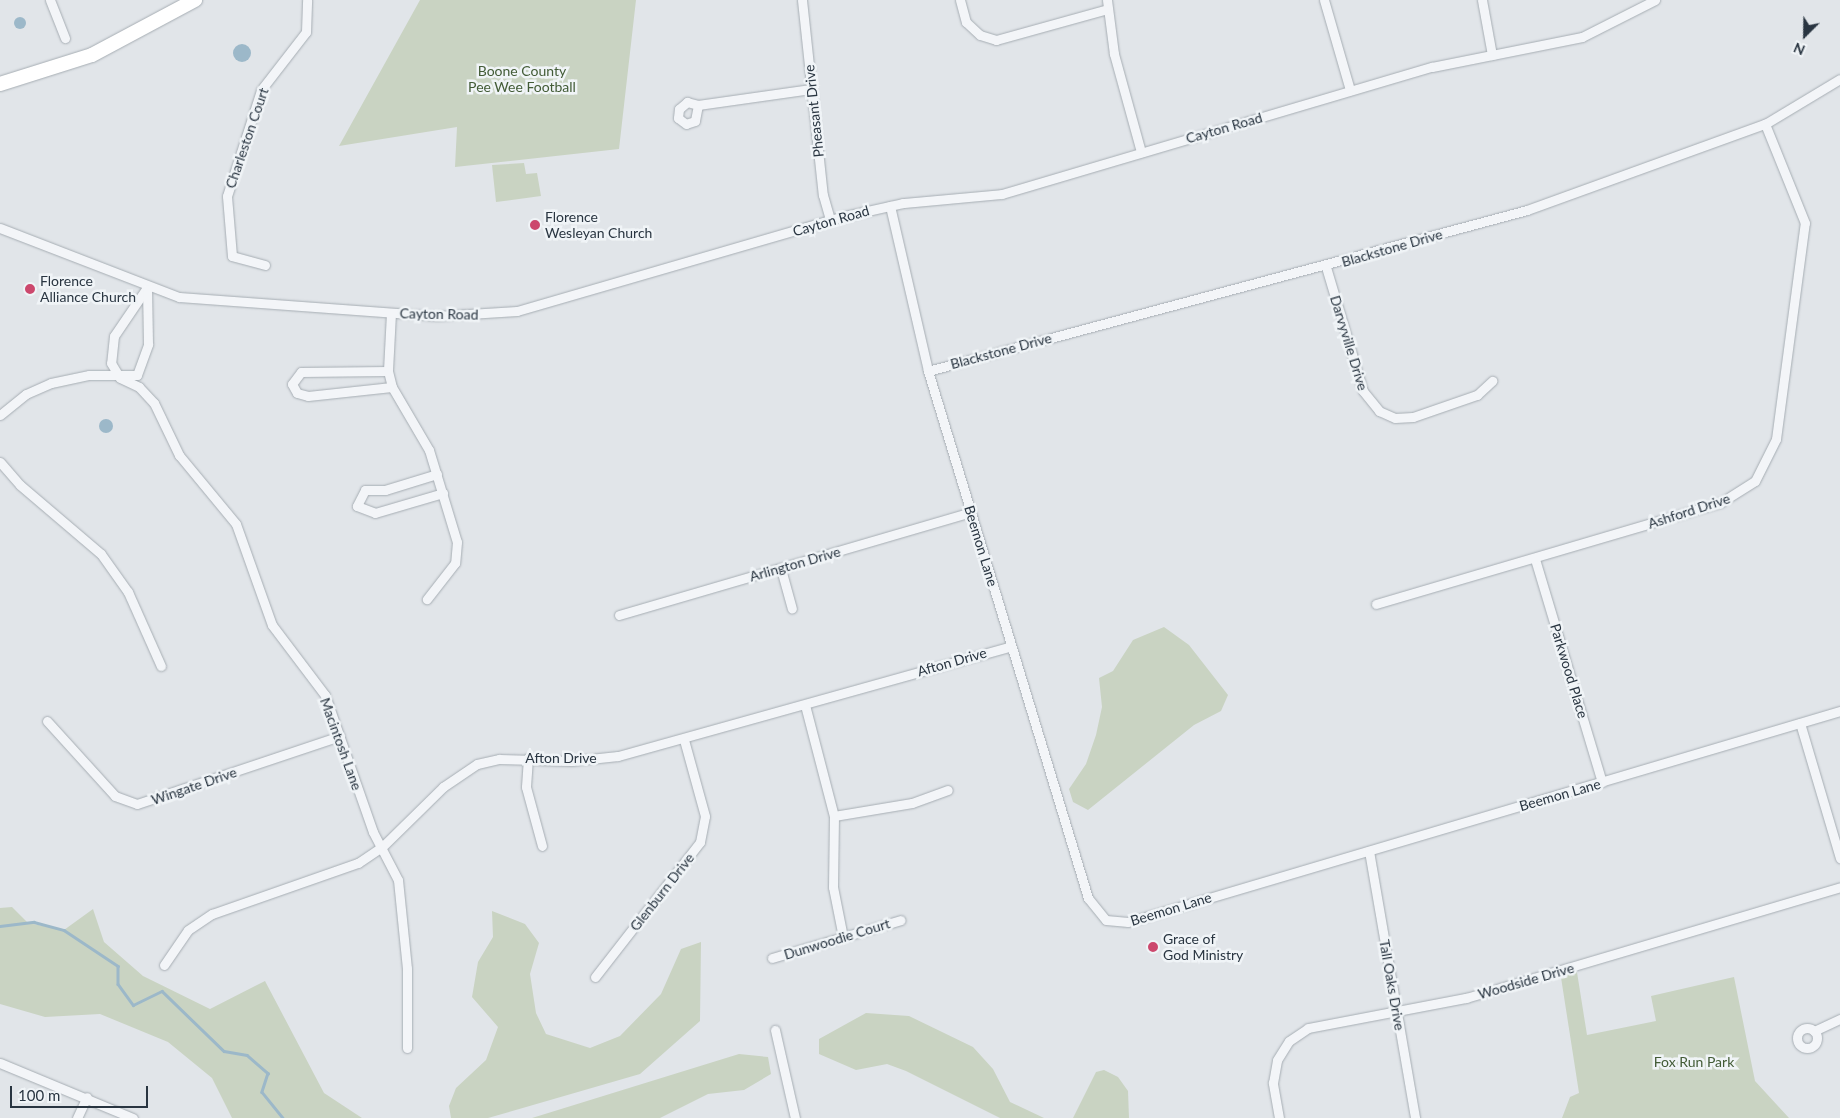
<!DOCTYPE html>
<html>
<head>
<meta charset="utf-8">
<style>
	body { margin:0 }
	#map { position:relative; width:1840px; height:1118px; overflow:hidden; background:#e1e5e9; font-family:Lato,sans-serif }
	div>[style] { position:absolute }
	.green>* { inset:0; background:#c9d3c2 }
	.water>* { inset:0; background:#9cb8c9 }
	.round { border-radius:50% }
	.stream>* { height:2.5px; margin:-1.25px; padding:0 1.25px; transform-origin:1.25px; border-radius:1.25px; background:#9cb8c9 }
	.roads { filter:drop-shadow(0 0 1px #a6adb3) drop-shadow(0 0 1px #a6adb3) }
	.street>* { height:9px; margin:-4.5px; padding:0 4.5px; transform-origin:4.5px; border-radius:4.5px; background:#f3f5f8 }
	.street>.ring { margin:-4.5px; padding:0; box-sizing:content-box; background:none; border:9px solid #f3f5f8; border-radius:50% }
	.secondary>* { height:14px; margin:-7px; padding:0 7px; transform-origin:7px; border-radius:7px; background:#fff }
	.dots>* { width:14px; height:14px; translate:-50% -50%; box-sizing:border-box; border:2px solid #f0f4f7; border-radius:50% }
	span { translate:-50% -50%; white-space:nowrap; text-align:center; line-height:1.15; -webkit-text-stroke:5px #f0f4f7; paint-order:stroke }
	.park-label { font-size:14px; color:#435c37 }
	.street-label { font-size:14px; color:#293541 }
	.poi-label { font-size:14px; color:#293541 }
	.left { translate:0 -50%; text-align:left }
	.north { position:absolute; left:1780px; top:10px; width:50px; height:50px; -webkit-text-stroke:4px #f0f4f7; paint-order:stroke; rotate:203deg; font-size:14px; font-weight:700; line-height:20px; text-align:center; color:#293541 }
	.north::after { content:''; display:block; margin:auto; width:18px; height:22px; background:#293541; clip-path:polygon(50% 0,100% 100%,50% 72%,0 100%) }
	.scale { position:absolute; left:10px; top:1086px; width:138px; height:22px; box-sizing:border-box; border:2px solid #293541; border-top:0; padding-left:6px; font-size:15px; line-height:18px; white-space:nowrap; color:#293541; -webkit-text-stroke:4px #f0f4f7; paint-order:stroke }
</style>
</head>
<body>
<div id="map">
	<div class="green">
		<i style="clip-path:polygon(420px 0,636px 0,619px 149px,455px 167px,457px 127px,339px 146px)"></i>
		<i style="clip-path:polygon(524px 163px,526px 174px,537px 173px,541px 196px,496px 202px,492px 165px)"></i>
		<i style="clip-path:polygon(1164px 627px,1189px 645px,1228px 695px,1221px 711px,1194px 725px,1088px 810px,1073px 802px,1069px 789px,1086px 764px,1096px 735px,1102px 707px,1099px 678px,1113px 671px,1133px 640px)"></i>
		<i style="clip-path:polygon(12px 907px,28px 923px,64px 930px,93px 909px,104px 942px,143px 976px,210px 1009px,265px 981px,324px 1093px,362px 1118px,232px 1118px,212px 1078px,168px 1042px,100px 1014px,45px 1017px,0 1004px,0 908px)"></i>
		<i style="clip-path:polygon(492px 911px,525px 924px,539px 943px,530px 974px,536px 1013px,546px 1034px,590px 1048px,620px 1036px,661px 994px,681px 949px,701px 942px,700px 1021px,640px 1074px,488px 1118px,451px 1118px,449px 1106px,456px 1088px,486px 1060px,498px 1027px,472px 997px,478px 962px,493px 937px)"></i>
		<i style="clip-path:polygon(1576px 966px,1587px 1035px,1656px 1021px,1651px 996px,1734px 977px,1755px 1081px,1789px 1118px,1562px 1118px,1570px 1097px,1579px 1093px,1560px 971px)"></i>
		<i style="clip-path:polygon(866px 1013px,909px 1016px,973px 1047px,993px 1069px,1010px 1102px,1044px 1118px,1000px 1118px,906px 1071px,887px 1064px,856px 1070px,819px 1054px,819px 1039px)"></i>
		<i style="clip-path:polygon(739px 1054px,768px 1057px,771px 1074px,744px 1090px,708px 1094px,660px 1118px,532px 1118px)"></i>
		<i style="clip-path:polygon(1104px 1070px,1118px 1077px,1128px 1091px,1129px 1118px,1073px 1118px,1096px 1072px)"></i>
	</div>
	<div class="water">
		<i class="round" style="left:14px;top:17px;width:12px;height:12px"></i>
		<i class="round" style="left:233px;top:44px;width:18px;height:18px"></i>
		<i class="round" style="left:99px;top:419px;width:14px;height:14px"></i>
	</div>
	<div class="stream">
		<i style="left:0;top:926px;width:34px;rotate:-7deg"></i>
		<i style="left:34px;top:922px;width:31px;rotate:15deg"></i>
		<i style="left:64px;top:930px;width:65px;rotate:33.7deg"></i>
		<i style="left:118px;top:966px;width:18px;rotate:90deg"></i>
		<i style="left:118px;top:984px;width:26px;rotate:54deg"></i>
		<i style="left:133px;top:1005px;width:32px;rotate:-26deg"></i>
		<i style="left:162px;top:991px;width:86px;rotate:44.1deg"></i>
		<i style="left:224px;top:1051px;width:23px;rotate:10deg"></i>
		<i style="left:247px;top:1055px;width:28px;rotate:41deg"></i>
		<i style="left:268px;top:1073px;width:20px;rotate:108deg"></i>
		<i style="left:262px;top:1092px;width:33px;rotate:51deg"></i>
	</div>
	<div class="roads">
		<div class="street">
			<i style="left:50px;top:0;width:41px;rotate:68.5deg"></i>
			<i style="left:802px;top:0;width:196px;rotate:83.9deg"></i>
			<i style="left:823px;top:195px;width:26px;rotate:74deg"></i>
			<i style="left:960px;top:0;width:23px;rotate:75deg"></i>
			<i style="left:966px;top:22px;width:19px;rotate:43deg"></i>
			<i style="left:980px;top:35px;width:17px;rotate:17deg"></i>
			<i style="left:996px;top:40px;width:116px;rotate:-15.5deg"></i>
			<i style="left:1107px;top:0;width:54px;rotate:82.6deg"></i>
			<i style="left:1114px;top:54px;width:102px;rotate:74.6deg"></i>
			<i style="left:1324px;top:0;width:94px;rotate:73.9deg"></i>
			<i style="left:1482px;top:0;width:56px;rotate:79.7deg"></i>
			<i style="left:698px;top:105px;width:16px;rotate:101deg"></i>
			<i style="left:695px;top:121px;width:9px;rotate:162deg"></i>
			<i style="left:686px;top:124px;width:10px;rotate:-143deg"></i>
			<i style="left:678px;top:118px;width:9px;rotate:-84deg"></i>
			<i style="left:679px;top:109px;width:11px;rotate:-41deg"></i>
			<i style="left:687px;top:102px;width:11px;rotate:15deg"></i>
			<i style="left:698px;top:105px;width:114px;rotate:-8.1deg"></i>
			<i style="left:890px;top:206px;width:169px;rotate:77deg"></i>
			<i style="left:928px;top:371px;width:551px;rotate:73.11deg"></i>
			<i style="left:1088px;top:898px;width:28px;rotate:51deg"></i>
			<i style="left:1106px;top:920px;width:22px;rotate:5deg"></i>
			<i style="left:1128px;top:922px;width:743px;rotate:-16.51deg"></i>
			<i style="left:0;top:228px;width:192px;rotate:21.1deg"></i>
			<i style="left:179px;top:297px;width:259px;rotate:4.2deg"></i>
			<i style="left:437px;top:316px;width:80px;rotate:-3.6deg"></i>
			<i style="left:517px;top:311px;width:341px;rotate:-16.2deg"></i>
			<i style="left:845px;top:216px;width:59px;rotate:-12.6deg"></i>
			<i style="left:903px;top:203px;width:99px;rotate:-5.2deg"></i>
			<i style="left:1002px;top:194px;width:448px;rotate:-16.5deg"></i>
			<i style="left:1432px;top:67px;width:153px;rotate:-11.3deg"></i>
			<i style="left:1582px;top:37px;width:82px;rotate:-26.9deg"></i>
			<i style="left:265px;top:265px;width:34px;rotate:-165deg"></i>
			<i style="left:232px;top:256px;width:60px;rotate:-94.8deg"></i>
			<i style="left:227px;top:196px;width:111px;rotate:-72.2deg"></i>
			<i style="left:261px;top:90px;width:73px;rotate:-52.2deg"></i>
			<i style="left:306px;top:32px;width:32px;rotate:-88deg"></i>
			<i style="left:1326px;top:267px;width:129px;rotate:73.4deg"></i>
			<i style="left:1363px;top:391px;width:26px;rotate:51deg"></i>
			<i style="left:1379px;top:411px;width:17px;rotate:24deg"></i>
			<i style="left:1395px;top:418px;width:18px;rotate:-3deg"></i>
			<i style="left:1413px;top:417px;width:68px;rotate:-19deg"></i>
			<i style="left:1477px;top:395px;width:21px;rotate:-43deg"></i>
			<i style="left:148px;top:286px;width:60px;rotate:124.2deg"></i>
			<i style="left:114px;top:336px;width:27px;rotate:96deg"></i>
			<i style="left:111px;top:363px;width:17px;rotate:59deg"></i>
			<i style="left:120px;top:378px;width:21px;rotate:25deg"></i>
			<i style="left:139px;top:387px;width:22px;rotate:47deg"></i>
			<i style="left:154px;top:403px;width:58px;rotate:64.3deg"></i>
			<i style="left:179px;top:455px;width:89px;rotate:50.4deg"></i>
			<i style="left:236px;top:524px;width:107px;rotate:70.4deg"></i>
			<i style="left:272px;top:625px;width:88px;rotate:52.9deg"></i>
			<i style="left:325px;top:695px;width:145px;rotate:70.7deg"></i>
			<i style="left:373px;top:832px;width:54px;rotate:62.5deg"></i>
			<i style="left:398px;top:880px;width:89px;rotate:84.2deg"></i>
			<i style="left:407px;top:969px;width:79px;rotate:90deg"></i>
			<i style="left:391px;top:313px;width:58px;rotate:93deg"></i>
			<i style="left:388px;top:371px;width:16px;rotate:76deg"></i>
			<i style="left:392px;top:387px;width:73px;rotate:59.6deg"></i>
			<i style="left:429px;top:450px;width:96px;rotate:73.1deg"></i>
			<i style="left:457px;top:542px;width:21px;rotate:95deg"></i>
			<i style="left:455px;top:563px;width:46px;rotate:127.9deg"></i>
			<i style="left:388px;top:371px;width:87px;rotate:179.3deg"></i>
			<i style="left:301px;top:372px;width:15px;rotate:127deg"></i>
			<i style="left:292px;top:384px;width:10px;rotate:61deg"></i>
			<i style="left:297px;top:393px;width:11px;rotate:15deg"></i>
			<i style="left:308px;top:396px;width:84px;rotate:-6.1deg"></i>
			<i style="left:928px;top:371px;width:620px;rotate:-15.04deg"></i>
			<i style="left:1527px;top:210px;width:253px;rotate:-19.9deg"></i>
			<i style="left:1765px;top:124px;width:87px;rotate:-31deg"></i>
			<i style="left:0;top:415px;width:33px;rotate:-39deg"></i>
			<i style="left:26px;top:394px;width:27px;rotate:-24deg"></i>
			<i style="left:51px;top:383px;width:39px;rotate:-12deg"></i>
			<i style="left:89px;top:375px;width:48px"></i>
			<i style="left:137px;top:375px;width:33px;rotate:-70deg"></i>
			<i style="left:148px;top:344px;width:55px;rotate:-91deg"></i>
			<i style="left:0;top:462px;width:30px;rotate:49deg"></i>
			<i style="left:20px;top:485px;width:106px;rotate:40.4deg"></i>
			<i style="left:101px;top:554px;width:47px;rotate:54.6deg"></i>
			<i style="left:128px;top:592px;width:81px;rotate:66deg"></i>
			<i style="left:437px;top:474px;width:54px;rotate:162.9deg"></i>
			<i style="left:385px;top:490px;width:20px;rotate:180deg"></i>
			<i style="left:365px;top:490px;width:18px;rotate:117deg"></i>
			<i style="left:357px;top:506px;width:19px;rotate:21deg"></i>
			<i style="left:375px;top:513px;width:71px;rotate:-16.4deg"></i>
			<i style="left:1535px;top:559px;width:233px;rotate:73.3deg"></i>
			<i style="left:781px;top:569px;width:41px;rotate:74.6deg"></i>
			<i style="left:1376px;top:604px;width:359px;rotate:-16.4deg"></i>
			<i style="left:1720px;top:503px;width:41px;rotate:-32.2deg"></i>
			<i style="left:1755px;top:481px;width:47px;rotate:-63.4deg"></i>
			<i style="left:1776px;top:439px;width:218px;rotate:-82.4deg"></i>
			<i style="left:1805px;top:223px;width:107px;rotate:-112deg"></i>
			<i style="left:619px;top:615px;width:367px;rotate:-16.3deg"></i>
			<i style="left:805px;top:705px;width:115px;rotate:75.4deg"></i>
			<i style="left:834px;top:816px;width:71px;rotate:90.8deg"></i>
			<i style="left:833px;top:887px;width:51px;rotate:78.7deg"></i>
			<i style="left:47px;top:721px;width:101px;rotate:47.8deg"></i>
			<i style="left:115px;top:796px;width:23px;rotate:20deg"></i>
			<i style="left:137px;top:804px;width:214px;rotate:-18.5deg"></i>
			<i style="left:1800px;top:723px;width:141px;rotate:73.5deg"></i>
			<i style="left:528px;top:758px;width:29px;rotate:94deg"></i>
			<i style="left:526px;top:787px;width:61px;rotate:74.8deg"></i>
			<i style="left:834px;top:816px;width:79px;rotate:-9.5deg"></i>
			<i style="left:912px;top:803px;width:38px;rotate:-20deg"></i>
			<i style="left:1369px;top:851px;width:271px;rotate:80.2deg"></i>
			<i style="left:772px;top:958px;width:134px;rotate:-16.4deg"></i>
			<i style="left:164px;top:965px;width:42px;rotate:-55.6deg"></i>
			<i style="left:188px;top:930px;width:29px;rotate:-34deg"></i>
			<i style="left:212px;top:914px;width:155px;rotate:-19.3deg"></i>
			<i style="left:358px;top:863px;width:29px;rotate:-34deg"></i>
			<i style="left:382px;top:847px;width:86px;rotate:-44.5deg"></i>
			<i style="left:443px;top:787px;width:41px;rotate:-34.1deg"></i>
			<i style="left:477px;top:764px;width:23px;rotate:-13deg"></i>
			<i style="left:499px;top:759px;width:72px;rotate:1.6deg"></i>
			<i style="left:571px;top:761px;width:47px;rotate:-6.1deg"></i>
			<i style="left:618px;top:756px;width:408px;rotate:-15.6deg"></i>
			<i style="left:595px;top:977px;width:171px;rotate:-52.1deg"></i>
			<i style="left:700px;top:842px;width:26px;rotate:-79deg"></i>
			<i style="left:705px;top:816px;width:79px;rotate:-105.4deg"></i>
			<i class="ring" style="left:1797px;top:1028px;width:11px;height:11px"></i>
			<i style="left:775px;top:1030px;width:90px;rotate:77.2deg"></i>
			<i style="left:1814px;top:1031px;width:29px;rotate:-25deg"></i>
			<i style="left:0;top:1063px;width:144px;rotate:22.5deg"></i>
			<i style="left:77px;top:1118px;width:23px;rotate:-65deg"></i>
			<i style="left:1279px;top:1118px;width:36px;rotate:-100deg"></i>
			<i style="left:1273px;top:1083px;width:23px;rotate:-80deg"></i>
			<i style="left:1277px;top:1060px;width:22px;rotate:-58deg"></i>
			<i style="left:1289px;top:1041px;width:23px;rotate:-34deg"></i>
			<i style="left:1308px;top:1028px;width:161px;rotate:-10.8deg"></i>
			<i style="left:1466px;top:998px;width:390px;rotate:-16.5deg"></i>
		</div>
		<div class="secondary">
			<i style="left:0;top:84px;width:96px;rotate:-17.5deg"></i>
			<i style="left:92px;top:55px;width:117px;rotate:-28.1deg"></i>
		</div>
	</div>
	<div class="dots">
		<i style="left:535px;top:225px;background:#cc486d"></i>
		<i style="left:30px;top:289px;background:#cc486d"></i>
		<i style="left:1153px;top:947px;background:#cc486d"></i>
	</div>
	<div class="park-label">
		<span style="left:522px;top:79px">Boone County<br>Pee Wee Football</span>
		<span style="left:1694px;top:1062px">Fox Run Park</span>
	</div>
	<div class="street-label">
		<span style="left:814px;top:111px;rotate:-96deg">Pheasant Drive</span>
		<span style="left:1224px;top:128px;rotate:-16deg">Cayton Road</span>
		<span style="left:247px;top:138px;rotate:-71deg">Charleston Court</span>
		<span style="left:831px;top:221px;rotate:-16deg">Cayton Road</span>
		<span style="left:1392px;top:248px;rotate:-16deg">Blackstone Drive</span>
		<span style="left:439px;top:314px;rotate:1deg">Cayton Road</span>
		<span style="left:1349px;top:343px;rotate:73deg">Darvyville Drive</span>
		<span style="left:1001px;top:351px;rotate:-15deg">Blackstone Drive</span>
		<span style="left:1689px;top:511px;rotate:-18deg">Ashford Drive</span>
		<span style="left:981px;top:546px;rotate:73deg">Beemon Lane</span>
		<span style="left:795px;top:564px;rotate:-16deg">Arlington Drive</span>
		<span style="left:952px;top:662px;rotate:-16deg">Afton Drive</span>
		<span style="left:1569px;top:671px;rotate:73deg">Parkwood Place</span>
		<span style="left:341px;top:744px;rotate:70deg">Macintosh Lane</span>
		<span style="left:561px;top:758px">Afton Drive</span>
		<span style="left:194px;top:786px;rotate:-19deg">Wingate Drive</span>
		<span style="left:1560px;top:795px;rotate:-16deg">Beemon Lane</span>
		<span style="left:662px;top:892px;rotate:-52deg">Glenburn Drive</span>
		<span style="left:1171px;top:909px;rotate:-17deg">Beemon Lane</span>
		<span style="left:837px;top:939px;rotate:-17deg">Dunwoodie Court</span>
		<span style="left:1526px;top:981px;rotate:-16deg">Woodside Drive</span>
		<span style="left:1392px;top:985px;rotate:80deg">Tall Oaks Drive</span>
	</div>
	<div class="poi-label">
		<span class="left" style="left:545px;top:225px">Florence<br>Wesleyan Church</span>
		<span class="left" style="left:40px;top:289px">Florence<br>Alliance Church</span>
		<span class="left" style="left:1163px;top:947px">Grace of<br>God Ministry</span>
	</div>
	<div class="north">N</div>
	<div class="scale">100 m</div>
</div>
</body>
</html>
